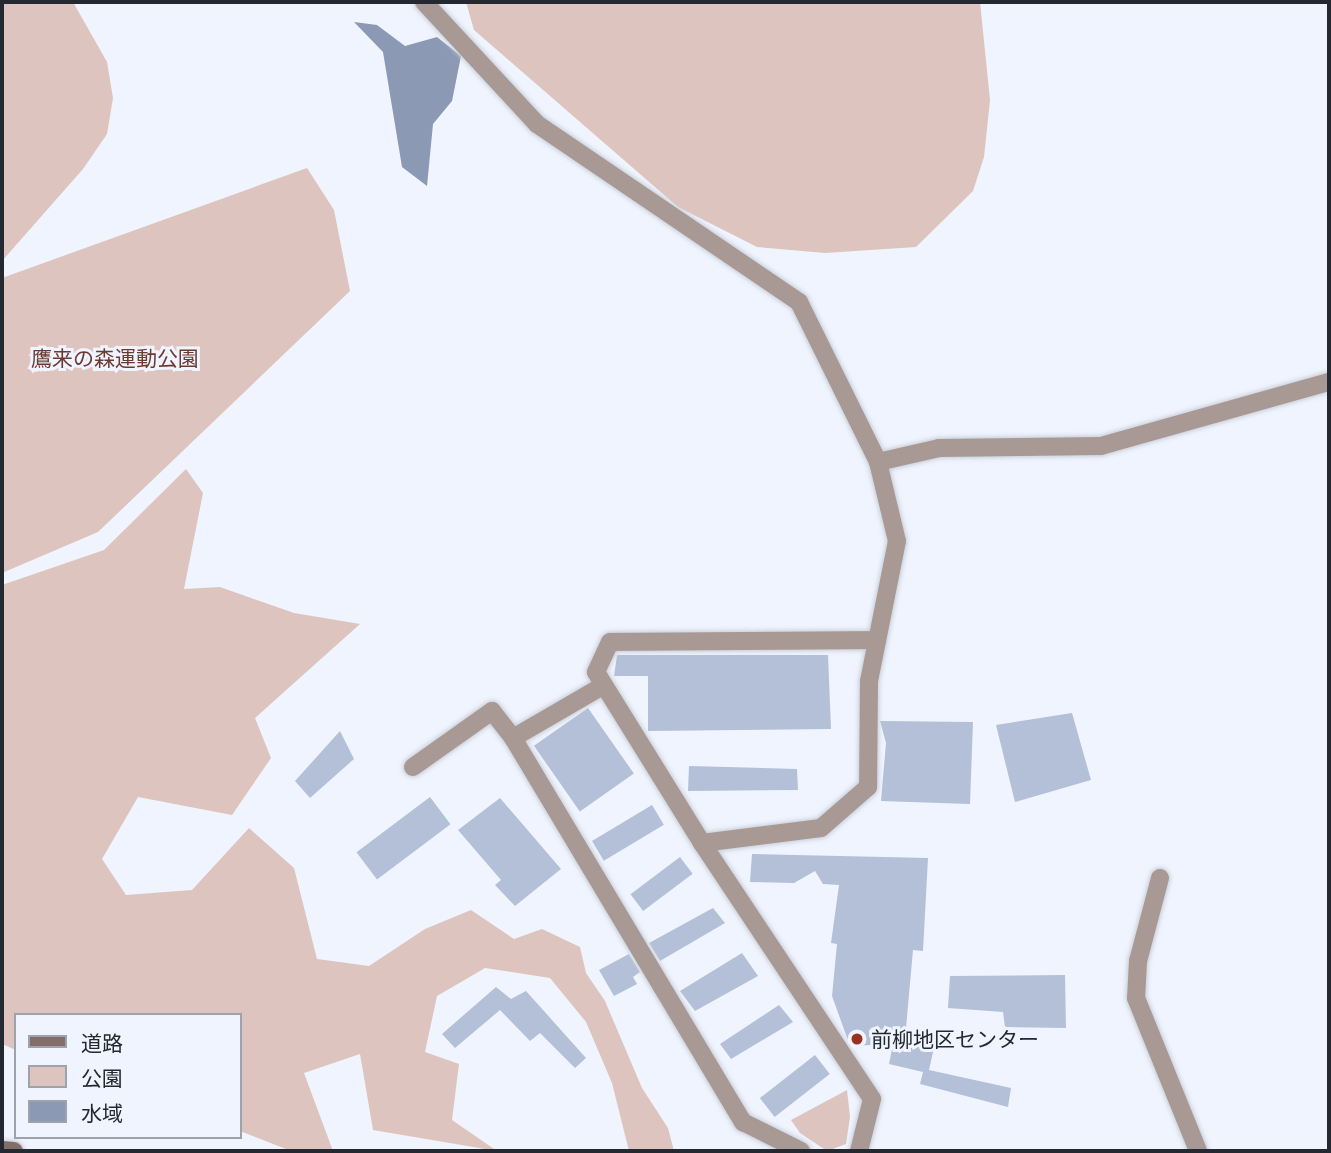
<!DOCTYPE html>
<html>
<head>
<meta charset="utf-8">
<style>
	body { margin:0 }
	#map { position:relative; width:1331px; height:1153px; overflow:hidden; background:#eff4fe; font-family:"Exo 2","Noto Sans JP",sans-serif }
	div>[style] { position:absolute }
	.green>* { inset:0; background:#dec4be }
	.water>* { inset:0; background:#8b99b4 }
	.building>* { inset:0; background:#b3c0d8; transform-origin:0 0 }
	.roads { filter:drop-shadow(0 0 2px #cacfd9) drop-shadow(0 0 2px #cacfd9) }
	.street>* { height:18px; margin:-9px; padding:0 9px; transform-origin:9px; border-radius:9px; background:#a89995 }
	.secondary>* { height:18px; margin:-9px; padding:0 9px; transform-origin:9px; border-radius:9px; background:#836d68 }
	.dots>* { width:19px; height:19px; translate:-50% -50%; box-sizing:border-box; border:4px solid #eff4fe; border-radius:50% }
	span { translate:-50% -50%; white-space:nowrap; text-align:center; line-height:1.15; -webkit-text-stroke:6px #eff4fe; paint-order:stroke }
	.park-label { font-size:21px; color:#6c3a30 }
	.poi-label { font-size:21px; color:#232831 }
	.left { translate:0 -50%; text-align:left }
	.frame { position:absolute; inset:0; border:4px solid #232831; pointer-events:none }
	.legend { position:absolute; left:14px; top:1013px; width:228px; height:126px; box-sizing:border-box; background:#eff4fe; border:2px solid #9da2ac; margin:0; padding:9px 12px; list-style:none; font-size:21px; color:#232831 }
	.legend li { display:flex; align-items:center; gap:14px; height:35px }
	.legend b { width:35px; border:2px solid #9da2ac }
</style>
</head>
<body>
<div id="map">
	<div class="green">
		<i style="clip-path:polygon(2px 2px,73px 2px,107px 62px,113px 98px,107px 134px,83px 169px,2px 261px)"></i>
		<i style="clip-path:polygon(466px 2px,980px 2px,990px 100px,984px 157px,973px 191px,916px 247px,825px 253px,757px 247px,678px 207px,474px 30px)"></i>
		<i style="clip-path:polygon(307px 168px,334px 210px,350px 291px,98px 532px,2px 573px,2px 278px)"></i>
		<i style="clip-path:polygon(186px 469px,203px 493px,184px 589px,220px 587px,294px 613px,360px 624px,255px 718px,271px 758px,232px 815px,138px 797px,102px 859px,126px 895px,192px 890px,249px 828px,294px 868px,317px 959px,369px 966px,425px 929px,471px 910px,514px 939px,542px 929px,580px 947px,586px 973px,605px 1001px,642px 1088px,668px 1128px,674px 1151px,629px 1151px,612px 1083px,586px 1022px,550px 978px,485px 968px,437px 996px,425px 1052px,459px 1064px,452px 1120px,497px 1151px,373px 1130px,360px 1054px,304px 1073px,333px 1151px,291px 1151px,240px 1131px,240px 1015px,16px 1015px,16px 1050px,2px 1044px,2px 585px,104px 550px)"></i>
		<i style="clip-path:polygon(847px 1090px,850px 1117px,846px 1144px,827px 1151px,800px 1133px,791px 1120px)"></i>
	</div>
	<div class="water">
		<i style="clip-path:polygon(354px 22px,377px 25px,405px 46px,437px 37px,461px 56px,452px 101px,433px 124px,427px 186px,402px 167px,383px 52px)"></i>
	</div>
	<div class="building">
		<i style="clip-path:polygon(617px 655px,828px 655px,831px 729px,648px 731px,648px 676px,614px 676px)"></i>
		<i style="left:588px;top:708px;width:80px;height:66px;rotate:55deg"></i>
		<i style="clip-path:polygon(1072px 713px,1091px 780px,1015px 802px,996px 725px)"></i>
		<i style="clip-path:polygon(880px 721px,973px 722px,970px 804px,881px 801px,886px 743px)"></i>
		<i style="clip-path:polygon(340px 731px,354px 759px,310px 798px,295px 781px)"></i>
		<i style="clip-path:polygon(689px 766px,797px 769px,798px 790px,688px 791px)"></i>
		<i style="left:430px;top:797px;width:34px;height:92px;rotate:53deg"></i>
		<i style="clip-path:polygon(500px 798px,561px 869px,515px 906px,495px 885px,501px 880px,458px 830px)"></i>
		<i style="left:652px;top:805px;width:23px;height:70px;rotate:59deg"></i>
		<i style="clip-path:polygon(752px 854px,928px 858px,923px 951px,913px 950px,905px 1039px,935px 1043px,929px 1070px,1011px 1088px,1008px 1107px,920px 1084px,923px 1072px,889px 1064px,893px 1044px,850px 1046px,832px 996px,837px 944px,831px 943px,839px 885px,823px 884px,815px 871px,794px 883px,750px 882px)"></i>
		<i style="left:680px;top:857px;width:21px;height:62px;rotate:53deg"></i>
		<i style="clip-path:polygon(713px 908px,725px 923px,660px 961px,649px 943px)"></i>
		<i style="clip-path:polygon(742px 953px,758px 976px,695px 1011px,680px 991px)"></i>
		<i style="clip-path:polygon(629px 954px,640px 972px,633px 977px,637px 984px,614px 996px,599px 970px)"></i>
		<i style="clip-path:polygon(1065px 975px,1066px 1028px,1005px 1027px,1003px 1012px,948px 1008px,950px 976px)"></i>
		<i style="clip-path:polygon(496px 987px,511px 999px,526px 991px,586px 1058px,575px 1068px,540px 1033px,530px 1041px,500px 1010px,455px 1048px,442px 1034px)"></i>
		<i style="clip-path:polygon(779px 1005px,793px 1022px,731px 1059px,720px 1044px)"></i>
		<i style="left:815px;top:1055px;width:24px;height:70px;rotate:52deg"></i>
	</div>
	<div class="roads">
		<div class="street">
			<i style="left:424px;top:2px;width:166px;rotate:47.2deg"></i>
			<i style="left:537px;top:124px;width:317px;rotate:34.2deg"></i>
			<i style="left:799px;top:302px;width:178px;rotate:63.7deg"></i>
			<i style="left:878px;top:462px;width:81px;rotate:76.5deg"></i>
			<i style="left:897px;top:541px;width:143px;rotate:101.3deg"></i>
			<i style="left:869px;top:681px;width:106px;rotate:90.5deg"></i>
			<i style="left:868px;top:787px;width:62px;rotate:138.9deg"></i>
			<i style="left:821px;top:828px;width:120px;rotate:172.8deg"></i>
			<i style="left:702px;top:843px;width:307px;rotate:56.4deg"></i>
			<i style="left:872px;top:1099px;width:54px;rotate:104deg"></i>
			<i style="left:878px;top:462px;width:63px;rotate:-12.9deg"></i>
			<i style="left:939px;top:448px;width:162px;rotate:-0.7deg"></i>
			<i style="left:1101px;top:446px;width:237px;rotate:-15.7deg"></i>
			<i style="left:513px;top:738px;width:105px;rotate:-30.2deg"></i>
			<i style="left:413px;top:767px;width:97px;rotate:-35.3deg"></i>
			<i style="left:492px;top:711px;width:34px;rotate:52deg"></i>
			<i style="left:513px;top:738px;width:448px;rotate:59.1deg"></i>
			<i style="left:743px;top:1122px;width:65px;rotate:26.6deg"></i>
			<i style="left:702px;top:843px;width:201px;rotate:-121.8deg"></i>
			<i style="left:596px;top:672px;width:33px;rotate:-65deg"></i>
			<i style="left:610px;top:642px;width:267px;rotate:-0.4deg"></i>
			<i style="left:1160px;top:878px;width:86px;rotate:104.8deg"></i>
			<i style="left:1138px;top:961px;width:37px;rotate:93deg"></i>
			<i style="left:1136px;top:998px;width:165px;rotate:67.9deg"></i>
		</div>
		<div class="secondary">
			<i style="left:2px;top:1150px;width:12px;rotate:5deg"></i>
		</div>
	</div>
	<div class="dots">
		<i style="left:857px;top:1039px;background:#9a311e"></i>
	</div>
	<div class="park-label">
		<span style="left:115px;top:358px">鷹来の森運動公園</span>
	</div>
	<div class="poi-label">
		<span class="left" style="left:871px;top:1039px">前柳地区センター</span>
	</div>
	<div class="frame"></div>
	<ul class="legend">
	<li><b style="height:9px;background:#836d68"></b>道路</li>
	<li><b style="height:19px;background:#dec4be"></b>公園</li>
	<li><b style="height:19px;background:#8b99b4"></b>水域</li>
	</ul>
</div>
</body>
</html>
